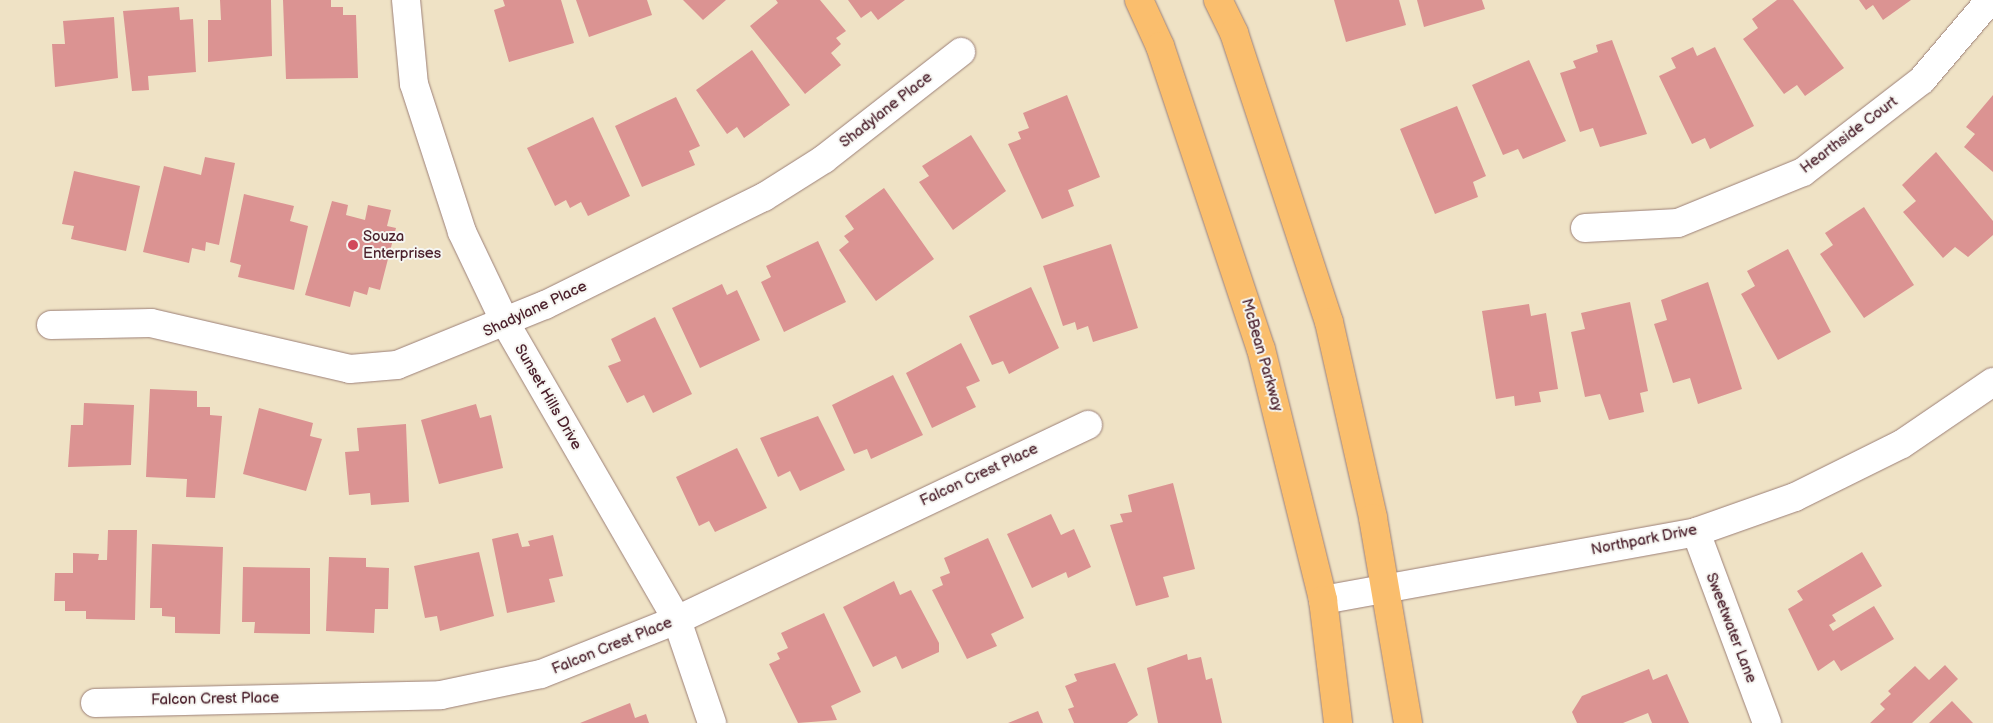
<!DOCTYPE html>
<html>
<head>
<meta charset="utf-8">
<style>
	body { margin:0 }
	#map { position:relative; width:1993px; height:723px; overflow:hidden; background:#efe2c5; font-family:"Balsamiq Sans",sans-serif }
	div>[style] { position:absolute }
	.building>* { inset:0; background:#db9392 }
	.roads { filter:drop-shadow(0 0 1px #9c8078) drop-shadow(0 0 1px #9c8078) }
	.minor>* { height:28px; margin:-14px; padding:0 14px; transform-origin:14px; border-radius:14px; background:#fff }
	.major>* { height:28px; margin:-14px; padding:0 14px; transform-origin:14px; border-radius:14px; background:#fabe6d }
	.dots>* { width:14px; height:14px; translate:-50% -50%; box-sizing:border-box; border:2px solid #f6f6f2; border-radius:50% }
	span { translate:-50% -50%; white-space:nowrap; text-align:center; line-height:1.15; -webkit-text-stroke:4px #f6f6f2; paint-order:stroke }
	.street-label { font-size:15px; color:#4a1f2b }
	.poi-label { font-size:15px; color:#4a1f2b }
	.left { translate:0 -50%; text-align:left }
</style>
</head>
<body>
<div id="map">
	<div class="building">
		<i style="clip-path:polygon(220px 0,271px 0,272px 56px,208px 62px,208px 20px,221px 20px)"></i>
		<i style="clip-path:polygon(283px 0,331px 0,331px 7px,343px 7px,343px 15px,356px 15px,358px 78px,286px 79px)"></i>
		<i style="clip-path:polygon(503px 0,561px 0,574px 43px,509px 62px,494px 10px,505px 6px)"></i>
		<i style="clip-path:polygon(576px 0,647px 0,652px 15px,589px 37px)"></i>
		<i style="clip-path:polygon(683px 0,726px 0,703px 20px)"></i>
		<i style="clip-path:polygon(776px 0,820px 0,846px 31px,836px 38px,841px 44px,831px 53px,841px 65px,805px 94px,750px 26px,778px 3px)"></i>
		<i style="clip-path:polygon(848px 0,905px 0,878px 20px,871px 11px,861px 18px)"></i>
		<i style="clip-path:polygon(1334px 0,1399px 0,1406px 25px,1346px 42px)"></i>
		<i style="clip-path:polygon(1417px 0,1482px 0,1485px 9px,1424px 27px)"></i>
		<i style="clip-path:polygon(1777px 0,1793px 0,1844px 68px,1805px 96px,1797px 85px,1784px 94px,1743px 39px,1758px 28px,1752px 19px)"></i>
		<i style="clip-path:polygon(1859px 0,1911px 0,1883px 20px,1873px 5px,1866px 10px)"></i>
		<i style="clip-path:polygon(179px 7px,180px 20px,193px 19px,196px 72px,148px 76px,149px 90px,132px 91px,123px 11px)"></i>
		<i style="clip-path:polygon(114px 17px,118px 78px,55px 87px,52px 44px,65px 44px,63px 21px)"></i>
		<i style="clip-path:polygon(1612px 40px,1647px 134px,1600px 147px,1593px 128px,1580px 132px,1560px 73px,1576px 68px,1573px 61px,1598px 52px,1596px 45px)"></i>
		<i style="clip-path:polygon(1693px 47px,1697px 56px,1715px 47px,1754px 126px,1710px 149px,1705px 138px,1692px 144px,1659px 76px,1676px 68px,1671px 58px)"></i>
		<i style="clip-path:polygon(752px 50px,790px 105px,744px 138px,737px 127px,727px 134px,696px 90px)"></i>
		<i style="clip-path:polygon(1529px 60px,1566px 141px,1523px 159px,1518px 149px,1503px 155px,1472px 85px)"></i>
		<i style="clip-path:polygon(1067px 95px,1100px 177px,1068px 190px,1074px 206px,1042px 219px,1008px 144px,1021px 139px,1018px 132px,1029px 128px,1023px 113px)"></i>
		<i style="clip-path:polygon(1993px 95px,1993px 172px,1964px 147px,1975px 134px,1966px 127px)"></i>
		<i style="clip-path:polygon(676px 97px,700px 146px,689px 151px,695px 165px,642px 187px,615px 126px)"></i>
		<i style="clip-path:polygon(1457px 106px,1486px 176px,1473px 182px,1478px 197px,1435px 214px,1400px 129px)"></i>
		<i style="clip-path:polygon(593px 117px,630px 196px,588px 216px,581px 202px,570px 208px,566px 200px,555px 206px,527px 148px)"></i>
		<i style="clip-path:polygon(971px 135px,1006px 191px,953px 230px,919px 182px,929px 176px,922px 166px)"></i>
		<i style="clip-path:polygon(1936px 152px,1993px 221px,1993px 235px,1968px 257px,1955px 247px,1943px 258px,1903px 212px,1916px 201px,1902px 185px)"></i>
		<i style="clip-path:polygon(205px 157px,235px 163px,219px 245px,206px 242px,205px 251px,192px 248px,189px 263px,143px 252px,164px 166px,201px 175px)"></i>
		<i style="clip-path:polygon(74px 171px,140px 186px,126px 251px,71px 239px,74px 226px,62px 224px)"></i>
		<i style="clip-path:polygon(884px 188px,934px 259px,876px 301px,839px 250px,849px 242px,844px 236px,854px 229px,845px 216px)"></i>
		<i style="clip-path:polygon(244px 194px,294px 206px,290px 221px,308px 226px,294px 290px,238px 277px,241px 265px,230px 262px)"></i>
		<i style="clip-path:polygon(332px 201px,348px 205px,346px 215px,365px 220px,368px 205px,391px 210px,387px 226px,396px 228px,380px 290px,369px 287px,367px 295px,354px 291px,350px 307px,305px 295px)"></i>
		<i style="clip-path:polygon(1864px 207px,1914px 285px,1864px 318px,1820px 254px,1833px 245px,1825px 233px)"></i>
		<i style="clip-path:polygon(818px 241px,846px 302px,784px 332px,761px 282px,771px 277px,766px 266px)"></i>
		<i style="clip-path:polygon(1111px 244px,1138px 328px,1093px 342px,1088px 326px,1077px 330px,1075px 322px,1063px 326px,1043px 266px)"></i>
		<i style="clip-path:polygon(1788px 249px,1831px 332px,1778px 360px,1741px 294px,1755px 286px,1747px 271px)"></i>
		<i style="clip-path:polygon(1708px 282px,1742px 389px,1698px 404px,1690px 378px,1673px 383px,1654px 324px,1667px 320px,1661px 300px)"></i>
		<i style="clip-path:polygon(722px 284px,727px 295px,737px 290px,760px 340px,700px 368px,672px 308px)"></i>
		<i style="clip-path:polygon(1031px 287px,1059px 348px,1009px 374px,1003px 361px,992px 365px,969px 316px)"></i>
		<i style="clip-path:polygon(1630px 302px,1648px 391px,1640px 393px,1644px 412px,1609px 420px,1600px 394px,1585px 397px,1571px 332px,1585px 329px,1581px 313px)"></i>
		<i style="clip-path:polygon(1529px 304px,1531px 316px,1546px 313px,1558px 389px,1539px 392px,1541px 402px,1515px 406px,1514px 396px,1496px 399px,1482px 311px)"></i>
		<i style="clip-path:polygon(655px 317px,692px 394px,653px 413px,644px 395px,627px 403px,608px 366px,621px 361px,611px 339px)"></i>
		<i style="clip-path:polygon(961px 343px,980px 381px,966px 387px,976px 407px,932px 428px,906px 373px)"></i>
		<i style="clip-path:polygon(893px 375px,923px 435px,871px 459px,867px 449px,854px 454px,832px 405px)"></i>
		<i style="clip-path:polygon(150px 389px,197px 391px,197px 407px,210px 407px,210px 415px,222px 416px,215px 498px,186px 497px,187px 479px,146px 477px)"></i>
		<i style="clip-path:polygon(84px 403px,134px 405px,131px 465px,68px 467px,71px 425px,83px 425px)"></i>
		<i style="clip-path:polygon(476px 404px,480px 418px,491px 415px,503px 468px,439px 484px,421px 420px)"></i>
		<i style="clip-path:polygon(259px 408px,313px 423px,310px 436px,322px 439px,306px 491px,243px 474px)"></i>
		<i style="clip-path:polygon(818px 416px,845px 470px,800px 491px,790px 471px,778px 477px,760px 438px)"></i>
		<i style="clip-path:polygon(406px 424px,409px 502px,371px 505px,370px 493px,349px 495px,345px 452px,359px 451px,357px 428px)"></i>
		<i style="clip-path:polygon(737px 448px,767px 508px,715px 532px,709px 521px,699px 526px,676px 477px)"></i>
		<i style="clip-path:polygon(1173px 483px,1195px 569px,1163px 577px,1169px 597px,1136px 606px,1110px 525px,1123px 522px,1120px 514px,1132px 512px,1128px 495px)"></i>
		<i style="clip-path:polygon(1051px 514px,1061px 535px,1074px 529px,1091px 567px,1068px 578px,1066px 572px,1032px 588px,1007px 534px)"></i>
		<i style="clip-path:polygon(108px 530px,137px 530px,135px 620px,86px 619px,86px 611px,65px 611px,65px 601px,54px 601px,55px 573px,73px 573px,73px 553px,99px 554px,98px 560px,107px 560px)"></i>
		<i style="clip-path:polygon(518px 533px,522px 547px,530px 546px,528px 541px,553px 535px,563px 576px,549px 579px,555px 602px,507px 613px,492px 539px)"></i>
		<i style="clip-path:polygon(988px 538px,1024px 618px,991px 634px,997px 646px,967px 659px,932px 590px,943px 585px,940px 577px,950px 573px,944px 558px)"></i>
		<i style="clip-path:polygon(152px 544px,223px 547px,220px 634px,175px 633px,175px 617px,162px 616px,162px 608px,150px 608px)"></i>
		<i style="clip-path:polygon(479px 552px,494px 616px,440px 631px,437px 616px,425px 618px,414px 566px)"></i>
		<i style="clip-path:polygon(1862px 552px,1882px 586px,1832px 615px,1836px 621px,1829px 625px,1833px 631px,1874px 606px,1894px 639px,1841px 671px,1834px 660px,1818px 671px,1788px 609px,1803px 600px,1797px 591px)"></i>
		<i style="clip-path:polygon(329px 557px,366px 558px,366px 567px,389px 568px,388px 609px,375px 609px,374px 633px,326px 631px)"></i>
		<i style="clip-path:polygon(243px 567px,310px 568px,310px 634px,254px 633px,255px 622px,242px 622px)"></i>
		<i style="clip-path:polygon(894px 581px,900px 595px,911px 590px,939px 643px,939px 652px,902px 669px,896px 656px,873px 667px,843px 607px)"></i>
		<i style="clip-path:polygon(824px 613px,861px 692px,831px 706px,837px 720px,798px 723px,769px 664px,780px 659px,777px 653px,788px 648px,781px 633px)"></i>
		<i style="clip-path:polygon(1187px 654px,1188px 660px,1201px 657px,1206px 680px,1212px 678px,1222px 723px,1158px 723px,1147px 668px)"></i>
		<i style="clip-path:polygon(1115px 663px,1138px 715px,1127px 723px,1074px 723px,1068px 709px,1074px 707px,1065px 686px,1077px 681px,1074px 674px)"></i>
		<i style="clip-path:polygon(1945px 665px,1958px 679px,1912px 723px,1870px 723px,1885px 709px,1880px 704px,1891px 694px,1888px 691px,1915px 666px,1929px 680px)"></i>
		<i style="clip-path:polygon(1649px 669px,1653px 680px,1667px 674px,1689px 723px,1652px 723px,1648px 713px,1623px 723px,1577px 723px,1572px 712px,1582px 696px)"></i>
		<i style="clip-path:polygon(1952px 701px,1973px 723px,1929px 723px)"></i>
		<i style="clip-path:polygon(630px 703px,635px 718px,646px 714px,649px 723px,580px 723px)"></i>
		<i style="clip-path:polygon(1038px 711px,1043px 723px,1008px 723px)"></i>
	</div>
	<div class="roads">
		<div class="minor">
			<i style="left:406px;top:0;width:84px;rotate:84.6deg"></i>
			<i style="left:414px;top:84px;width:156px;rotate:72deg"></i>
			<i style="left:462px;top:232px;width:100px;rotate:64.5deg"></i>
			<i style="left:505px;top:322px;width:344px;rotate:60deg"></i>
			<i style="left:677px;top:620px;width:109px;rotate:71.2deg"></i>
			<i style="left:1585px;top:228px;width:93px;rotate:-3.1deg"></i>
			<i style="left:1678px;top:223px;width:135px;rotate:-22.2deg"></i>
			<i style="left:1803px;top:172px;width:150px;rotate:-37.7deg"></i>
			<i style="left:1922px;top:80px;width:105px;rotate:-49.6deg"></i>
			<i style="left:51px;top:325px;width:100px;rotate:-1.1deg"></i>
			<i style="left:151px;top:323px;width:204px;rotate:13deg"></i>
			<i style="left:350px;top:369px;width:47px;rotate:-4.9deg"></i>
			<i style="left:397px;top:365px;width:160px;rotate:-22.1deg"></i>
			<i style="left:545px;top:305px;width:244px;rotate:-26.3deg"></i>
			<i style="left:764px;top:197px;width:71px;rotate:-32.3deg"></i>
			<i style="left:824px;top:159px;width:174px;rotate:-38deg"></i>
			<i style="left:1696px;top:532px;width:204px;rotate:69.6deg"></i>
			<i style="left:1323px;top:600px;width:379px;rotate:-10.3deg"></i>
			<i style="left:1696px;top:532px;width:105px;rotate:-19.5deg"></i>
			<i style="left:1795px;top:497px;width:119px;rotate:-26.4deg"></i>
			<i style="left:1902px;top:444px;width:110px;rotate:-34.3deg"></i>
			<i style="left:95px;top:703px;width:346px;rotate:-1.3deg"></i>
			<i style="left:441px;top:695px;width:102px;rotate:-11.9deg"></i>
			<i style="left:541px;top:674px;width:146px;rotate:-21.7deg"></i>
			<i style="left:677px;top:620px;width:455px;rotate:-25.4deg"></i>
		</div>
		<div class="major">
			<i style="left:1139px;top:0;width:51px;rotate:65.5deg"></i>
			<i style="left:1160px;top:46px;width:319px;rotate:71.6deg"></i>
			<i style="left:1261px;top:349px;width:259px;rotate:76.1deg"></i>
			<i style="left:1323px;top:600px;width:124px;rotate:83deg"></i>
			<i style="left:1218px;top:0;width:37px;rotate:64deg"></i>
			<i style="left:1234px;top:33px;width:304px;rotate:71.8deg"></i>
			<i style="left:1329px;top:322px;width:201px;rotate:77.3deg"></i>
			<i style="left:1373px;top:518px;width:208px;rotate:80.3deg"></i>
		</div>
	</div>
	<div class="dots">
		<i style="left:353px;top:245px;background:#d1495b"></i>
	</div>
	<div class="street-label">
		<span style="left:886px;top:110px;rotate:-38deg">Shadylane Place</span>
		<span style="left:1849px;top:135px;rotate:-37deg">Hearthside Court</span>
		<span style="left:535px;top:309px;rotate:-25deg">Shadylane Place</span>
		<span style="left:1262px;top:355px;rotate:74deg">McBean Parkway</span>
		<span style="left:548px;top:397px;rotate:60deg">Sunset Hills Drive</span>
		<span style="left:979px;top:475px;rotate:-25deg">Falcon Crest Place</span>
		<span style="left:1644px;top:540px;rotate:-11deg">Northpark Drive</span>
		<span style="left:1731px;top:628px;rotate:69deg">Sweetwater Lane</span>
		<span style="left:612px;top:646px;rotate:-22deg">Falcon Crest Place</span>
		<span style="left:215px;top:699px;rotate:-1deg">Falcon Crest Place</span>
	</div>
	<div class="poi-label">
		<span class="left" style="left:363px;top:245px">Souza<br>Enterprises</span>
	</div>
</div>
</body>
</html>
